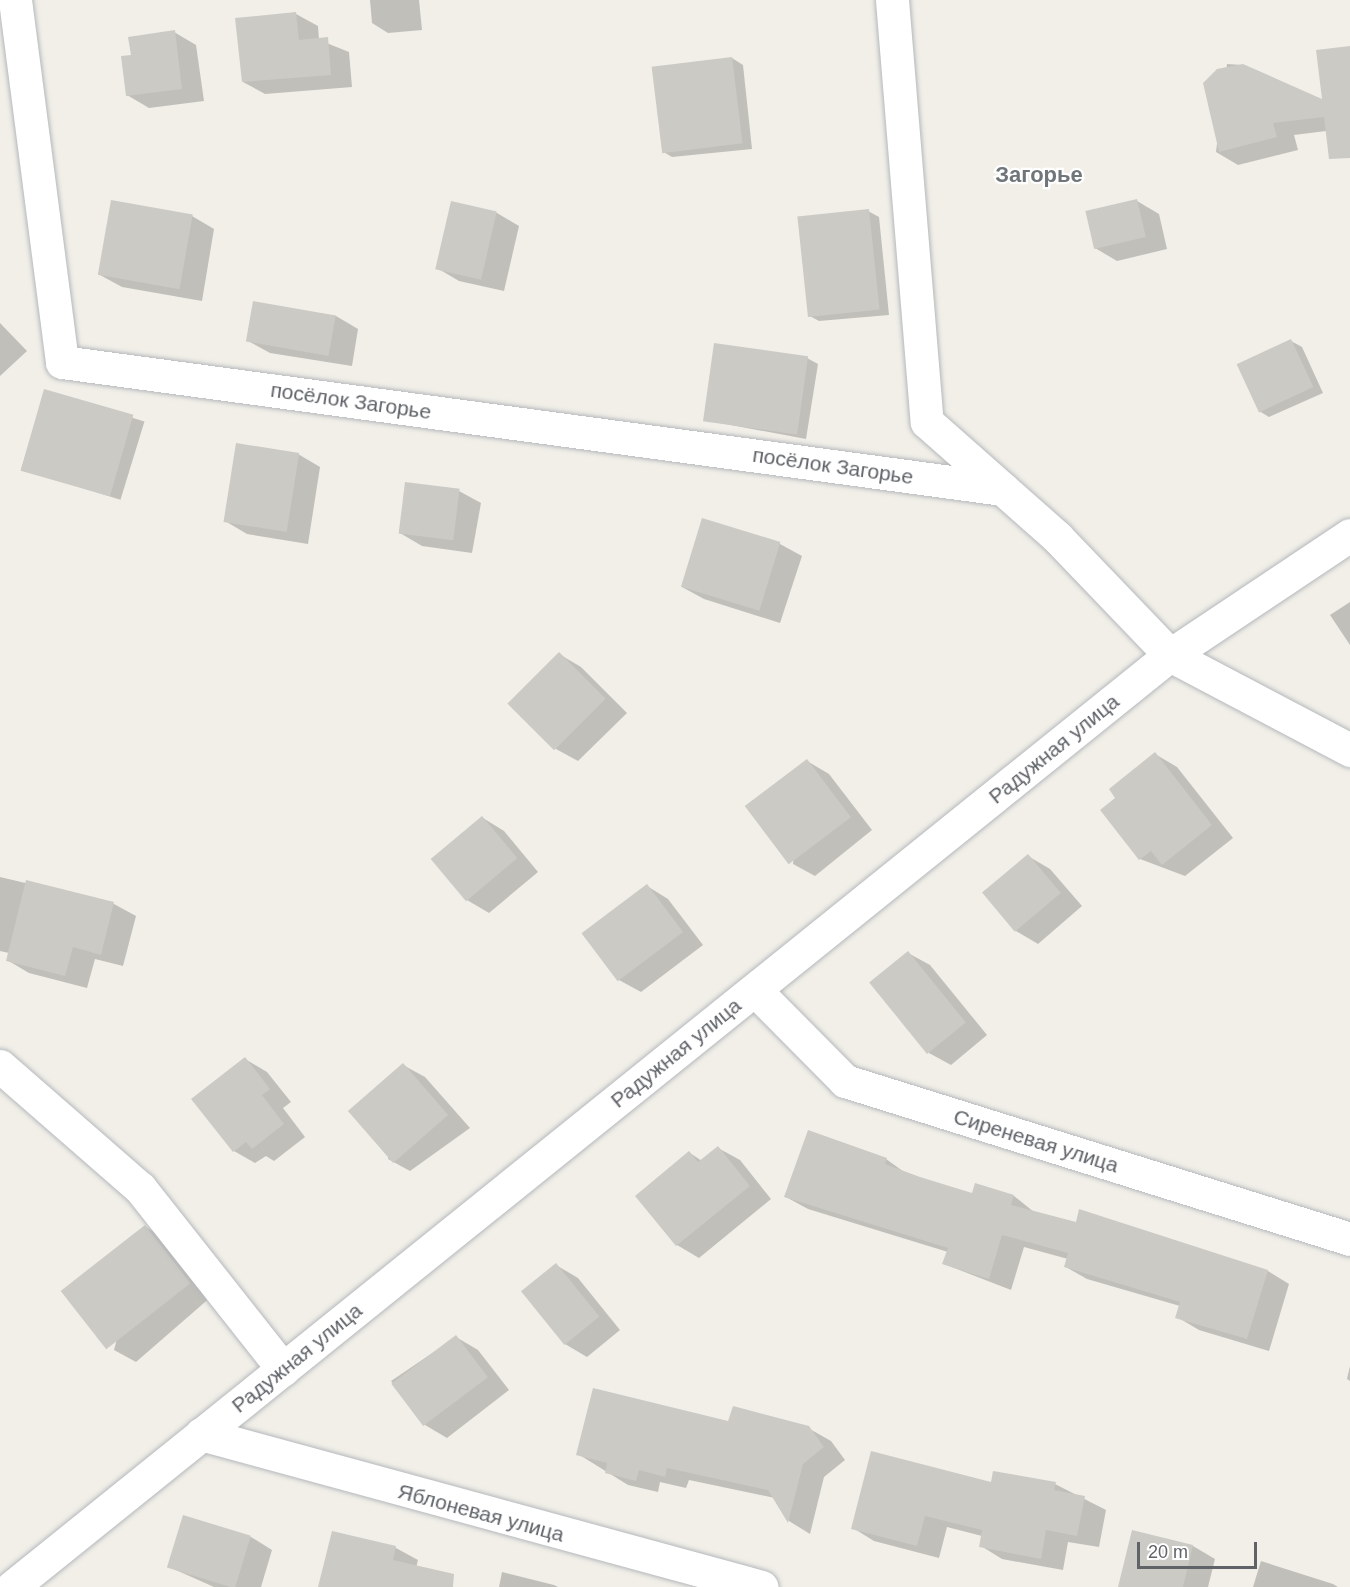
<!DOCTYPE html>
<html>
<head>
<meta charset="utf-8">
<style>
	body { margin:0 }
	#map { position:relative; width:1350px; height:1587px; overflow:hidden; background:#f1efe8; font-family:Helvetica,sans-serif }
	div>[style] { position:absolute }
	.shadow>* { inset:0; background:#0003; transform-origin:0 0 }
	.building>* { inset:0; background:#cccac5; transform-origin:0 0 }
	.roads { filter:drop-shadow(0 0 2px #b5b8bc) drop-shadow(0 0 2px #b5b8bc) }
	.minor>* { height:33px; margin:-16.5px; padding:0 16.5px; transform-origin:16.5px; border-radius:16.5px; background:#fff }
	span { translate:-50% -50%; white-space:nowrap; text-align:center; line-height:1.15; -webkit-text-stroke:4.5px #fff; paint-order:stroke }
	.street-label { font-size:21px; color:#5f6368 }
	.neighbourhood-label { font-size:22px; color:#70757a; font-weight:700 }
	.scale { position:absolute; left:1137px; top:1542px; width:120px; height:27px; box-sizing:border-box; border:3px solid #5f6368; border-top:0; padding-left:8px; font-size:18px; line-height:21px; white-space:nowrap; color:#5f6368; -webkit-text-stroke:4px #fff; paint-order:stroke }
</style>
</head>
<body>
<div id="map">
	<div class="shadow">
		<i style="clip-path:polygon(370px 0,419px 0,422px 30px,388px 33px,372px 23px)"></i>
		<i style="clip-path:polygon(296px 14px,318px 26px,319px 40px,349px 52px,352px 87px,265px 94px,243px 82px)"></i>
		<i style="clip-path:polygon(174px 32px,196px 45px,204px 101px,149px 108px,127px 95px,132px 56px)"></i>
		<i style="clip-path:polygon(1350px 48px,1350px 128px,1294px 135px,1298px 150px,1238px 165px,1216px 152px,1227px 64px,1242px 65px,1324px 101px)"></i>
		<i style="clip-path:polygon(732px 58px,743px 65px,752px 149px,672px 157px,662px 151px)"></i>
		<i style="clip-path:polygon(1137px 201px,1159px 214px,1167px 249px,1117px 261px,1095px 248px)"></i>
		<i style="clip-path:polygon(452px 202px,497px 213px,519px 226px,504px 291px,459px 281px,437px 268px)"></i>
		<i style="clip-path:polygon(868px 211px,879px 217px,889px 315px,819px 321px,808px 315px)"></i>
		<i style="clip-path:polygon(192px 216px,214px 229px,202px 301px,122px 287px,100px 275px)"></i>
		<i style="clip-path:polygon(254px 303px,336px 316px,358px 329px,352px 366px,270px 353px,248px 341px)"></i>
		<i style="clip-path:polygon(0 323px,27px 351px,0 376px)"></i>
		<i style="clip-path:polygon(1291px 341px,1302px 347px,1323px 393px,1269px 417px,1259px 411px)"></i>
		<i style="clip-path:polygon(807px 358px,818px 364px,806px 439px,704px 420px)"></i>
		<i style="left:45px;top:391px;width:104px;height:82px;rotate:17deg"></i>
		<i style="clip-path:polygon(298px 454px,320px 467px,308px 544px,247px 534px,225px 521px)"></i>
		<i style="clip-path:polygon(459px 491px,481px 503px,472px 553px,422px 546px,400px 533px)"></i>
		<i style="clip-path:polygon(703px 520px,780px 544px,802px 556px,780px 623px,704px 599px,682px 587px)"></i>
		<i style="clip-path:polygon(1350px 602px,1350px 645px,1330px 615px)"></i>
		<i style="clip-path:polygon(559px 654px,581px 667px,627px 713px,578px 761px,556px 749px)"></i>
		<i style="clip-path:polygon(1155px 754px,1177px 767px,1233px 838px,1185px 876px,1140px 859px,1117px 798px)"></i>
		<i style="clip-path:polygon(807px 761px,829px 774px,872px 830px,815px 876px,793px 864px)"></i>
		<i style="clip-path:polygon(483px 818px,504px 831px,538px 872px,489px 913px,467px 900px)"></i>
		<i style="clip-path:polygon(1028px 856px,1050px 869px,1082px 906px,1038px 944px,1016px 931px)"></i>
		<i style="clip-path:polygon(0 877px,114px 904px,136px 916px,123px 966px,95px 959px,87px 988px,29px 973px,7px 960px,9px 953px,0 951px)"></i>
		<i style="clip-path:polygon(647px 886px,668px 899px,703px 945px,641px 992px,619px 980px)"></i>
		<i style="clip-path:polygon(908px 953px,930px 965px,987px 1035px,951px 1065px,929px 1053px)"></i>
		<i style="clip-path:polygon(245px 1059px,267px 1072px,291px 1102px,283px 1108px,305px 1137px,274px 1161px,266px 1156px,255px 1163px,234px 1151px)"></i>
		<i style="clip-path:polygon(403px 1065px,425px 1077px,470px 1128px,410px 1171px,388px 1159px)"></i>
		<i style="clip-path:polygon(718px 1148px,740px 1160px,771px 1199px,699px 1258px,677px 1245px,690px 1153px,702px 1161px)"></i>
		<i style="clip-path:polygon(886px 1159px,907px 1174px,973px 1194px,976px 1184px,1014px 1196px,1034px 1212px,1268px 1271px,1289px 1284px,1269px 1351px,1199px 1330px,1177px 1317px,1180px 1306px,1087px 1279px,1066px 1267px,1068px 1259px,1024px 1247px,1011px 1290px,944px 1264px,948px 1252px,808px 1209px,786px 1197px)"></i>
		<i style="clip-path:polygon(146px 1227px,167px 1240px,212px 1296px,136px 1362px,114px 1350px)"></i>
		<i style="clip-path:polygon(556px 1265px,578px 1278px,620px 1330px,587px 1357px,565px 1344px,523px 1292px)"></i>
		<i style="clip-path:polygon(456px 1337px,478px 1350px,509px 1390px,447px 1438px,425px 1425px,391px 1381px)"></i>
		<i style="clip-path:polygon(1350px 1366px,1350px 1381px,1347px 1379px)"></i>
		<i style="clip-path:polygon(729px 1423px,808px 1428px,831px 1441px,845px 1460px,824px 1477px,810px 1534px,789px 1521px,775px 1498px,689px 1480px,686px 1488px,660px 1482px,658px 1492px,628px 1485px,578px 1454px)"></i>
		<i style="clip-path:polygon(992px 1483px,1055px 1484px,1106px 1510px,1099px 1547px,1068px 1542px,1063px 1570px,1002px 1559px,981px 1546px,982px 1536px,947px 1527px,939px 1558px,874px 1541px,853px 1528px)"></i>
		<i style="clip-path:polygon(1133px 1532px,1193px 1546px,1215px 1559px,1208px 1587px,1124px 1587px)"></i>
		<i style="clip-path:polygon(333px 1533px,396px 1548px,418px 1560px,416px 1568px,431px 1587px,320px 1587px)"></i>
		<i style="clip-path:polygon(251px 1537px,272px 1550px,261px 1587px,214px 1587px,169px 1567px)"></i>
		<i style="clip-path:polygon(1261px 1561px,1333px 1584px,1338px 1587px,1253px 1587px)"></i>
		<i style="clip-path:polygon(502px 1572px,554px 1585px,558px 1587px,499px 1587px)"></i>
	</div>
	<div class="building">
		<i style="clip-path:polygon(296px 12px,299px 40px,328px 37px,331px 75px,242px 82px,235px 18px)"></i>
		<i style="clip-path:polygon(175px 30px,182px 89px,126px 96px,121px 56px,131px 55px,128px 37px)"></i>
		<i style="clip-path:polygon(1350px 46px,1350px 158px,1329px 159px,1324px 117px,1273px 123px,1277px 137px,1219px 152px,1203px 83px,1217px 69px,1243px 64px,1322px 99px,1316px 50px)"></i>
		<i style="left:732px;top:57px;width:87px;height:81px;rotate:83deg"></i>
		<i style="left:1137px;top:199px;width:39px;height:53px;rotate:77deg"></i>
		<i style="left:111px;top:200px;width:83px;height:76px;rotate:10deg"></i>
		<i style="left:451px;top:201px;width:47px;height:70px;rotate:13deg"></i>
		<i style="left:869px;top:209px;width:101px;height:72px;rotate:84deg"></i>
		<i style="left:253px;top:301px;width:84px;height:41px;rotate:10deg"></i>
		<i style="left:1291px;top:339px;width:53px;height:60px;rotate:65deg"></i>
		<i style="left:714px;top:343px;width:95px;height:79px;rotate:8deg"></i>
		<i style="left:44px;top:389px;width:93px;height:85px;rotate:16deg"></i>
		<i style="left:236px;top:443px;width:64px;height:80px;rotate:9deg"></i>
		<i style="left:405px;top:482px;width:55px;height:52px;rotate:7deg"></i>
		<i style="left:702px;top:518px;width:82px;height:72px;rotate:17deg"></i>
		<i style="left:559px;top:652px;width:66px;height:73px;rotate:45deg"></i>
		<i style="clip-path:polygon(1155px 752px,1212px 825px,1162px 865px,1151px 851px,1139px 860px,1100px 810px,1115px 798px,1109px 789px)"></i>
		<i style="left:807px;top:759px;width:73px;height:78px;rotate:53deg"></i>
		<i style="left:482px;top:816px;width:55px;height:67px;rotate:50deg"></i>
		<i style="left:1028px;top:854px;width:51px;height:60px;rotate:50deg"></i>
		<i style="clip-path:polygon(26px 880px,114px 902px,101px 955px,73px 947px,65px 976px,6px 961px)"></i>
		<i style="left:647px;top:884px;width:60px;height:82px;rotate:53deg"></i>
		<i style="left:908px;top:951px;width:92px;height:50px;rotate:51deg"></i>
		<i style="clip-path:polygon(245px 1057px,270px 1089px,262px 1095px,284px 1124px,252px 1149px,246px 1142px,233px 1152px,191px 1099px)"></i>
		<i style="left:403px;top:1063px;width:69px;height:73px;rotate:49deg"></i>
		<i style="clip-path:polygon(808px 1130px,887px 1158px,885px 1164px,920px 1177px,972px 1193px,975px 1183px,1014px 1195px,1011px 1205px,1076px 1222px,1079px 1209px,1268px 1270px,1247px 1339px,1175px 1318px,1180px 1302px,1064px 1267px,1068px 1253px,1002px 1235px,989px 1279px,942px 1264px,948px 1248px,784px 1197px)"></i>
		<i style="clip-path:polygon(718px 1146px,750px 1186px,676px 1246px,635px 1196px,689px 1151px,698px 1162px)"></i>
		<i style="left:145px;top:1225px;width:74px;height:107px;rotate:52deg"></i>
		<i style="left:556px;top:1263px;width:69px;height:45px;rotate:51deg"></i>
		<i style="left:456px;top:1335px;width:53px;height:81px;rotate:53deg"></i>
		<i style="clip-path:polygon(593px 1388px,728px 1421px,733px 1406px,809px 1426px,824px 1447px,803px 1464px,788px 1523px,768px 1490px,667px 1468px,665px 1477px,639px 1470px,636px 1481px,605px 1473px,607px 1463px,576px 1455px)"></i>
		<i style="clip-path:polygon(871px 1451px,991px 1482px,993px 1471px,1056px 1482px,1054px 1490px,1085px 1496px,1077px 1536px,1046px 1530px,1041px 1559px,979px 1547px,982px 1530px,925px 1516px,917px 1546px,851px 1529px)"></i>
		<i style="left:183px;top:1515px;width:71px;height:55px;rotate:17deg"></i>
		<i style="clip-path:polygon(1132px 1530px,1193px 1545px,1183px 1587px,1118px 1587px)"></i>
		<i style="clip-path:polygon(332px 1531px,396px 1546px,393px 1560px,454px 1574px,453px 1587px,318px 1587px)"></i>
	</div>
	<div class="roads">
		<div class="minor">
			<i style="left:15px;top:0;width:365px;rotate:82.6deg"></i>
			<i style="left:62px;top:362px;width:949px;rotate:7.69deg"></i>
			<i style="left:892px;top:0;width:423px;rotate:85.3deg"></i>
			<i style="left:927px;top:422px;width:174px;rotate:41.5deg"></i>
			<i style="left:1057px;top:537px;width:163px;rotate:46.2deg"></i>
			<i style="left:1170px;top:655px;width:204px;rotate:27.8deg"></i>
			<i style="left:755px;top:990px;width:128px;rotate:45.3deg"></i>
			<i style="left:845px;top:1081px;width:529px;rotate:17.37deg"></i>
			<i style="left:0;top:1066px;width:186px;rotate:41.1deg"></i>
			<i style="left:140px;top:1188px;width:231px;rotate:51.7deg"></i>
			<i style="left:201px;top:1434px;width:581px;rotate:15.26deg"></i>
			<i style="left:12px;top:1587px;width:1486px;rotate:-38.83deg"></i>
			<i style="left:1170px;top:655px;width:216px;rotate:-33.7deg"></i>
		</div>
	</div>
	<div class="street-label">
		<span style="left:351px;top:401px;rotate:8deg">посёлок Загорье</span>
		<span style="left:833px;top:466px;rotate:8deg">посёлок Загорье</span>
		<span style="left:1054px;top:749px;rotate:-39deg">Радужная улица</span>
		<span style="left:676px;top:1053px;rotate:-39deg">Радужная улица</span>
		<span style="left:1036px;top:1141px;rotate:17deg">Сиреневая улица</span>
		<span style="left:297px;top:1358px;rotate:-39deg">Радужная улица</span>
		<span style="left:481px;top:1513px;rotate:15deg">Яблоневая улица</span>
	</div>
	<div class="neighbourhood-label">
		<span style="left:1039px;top:175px">Загорье</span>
	</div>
	<div class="scale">20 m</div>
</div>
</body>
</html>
